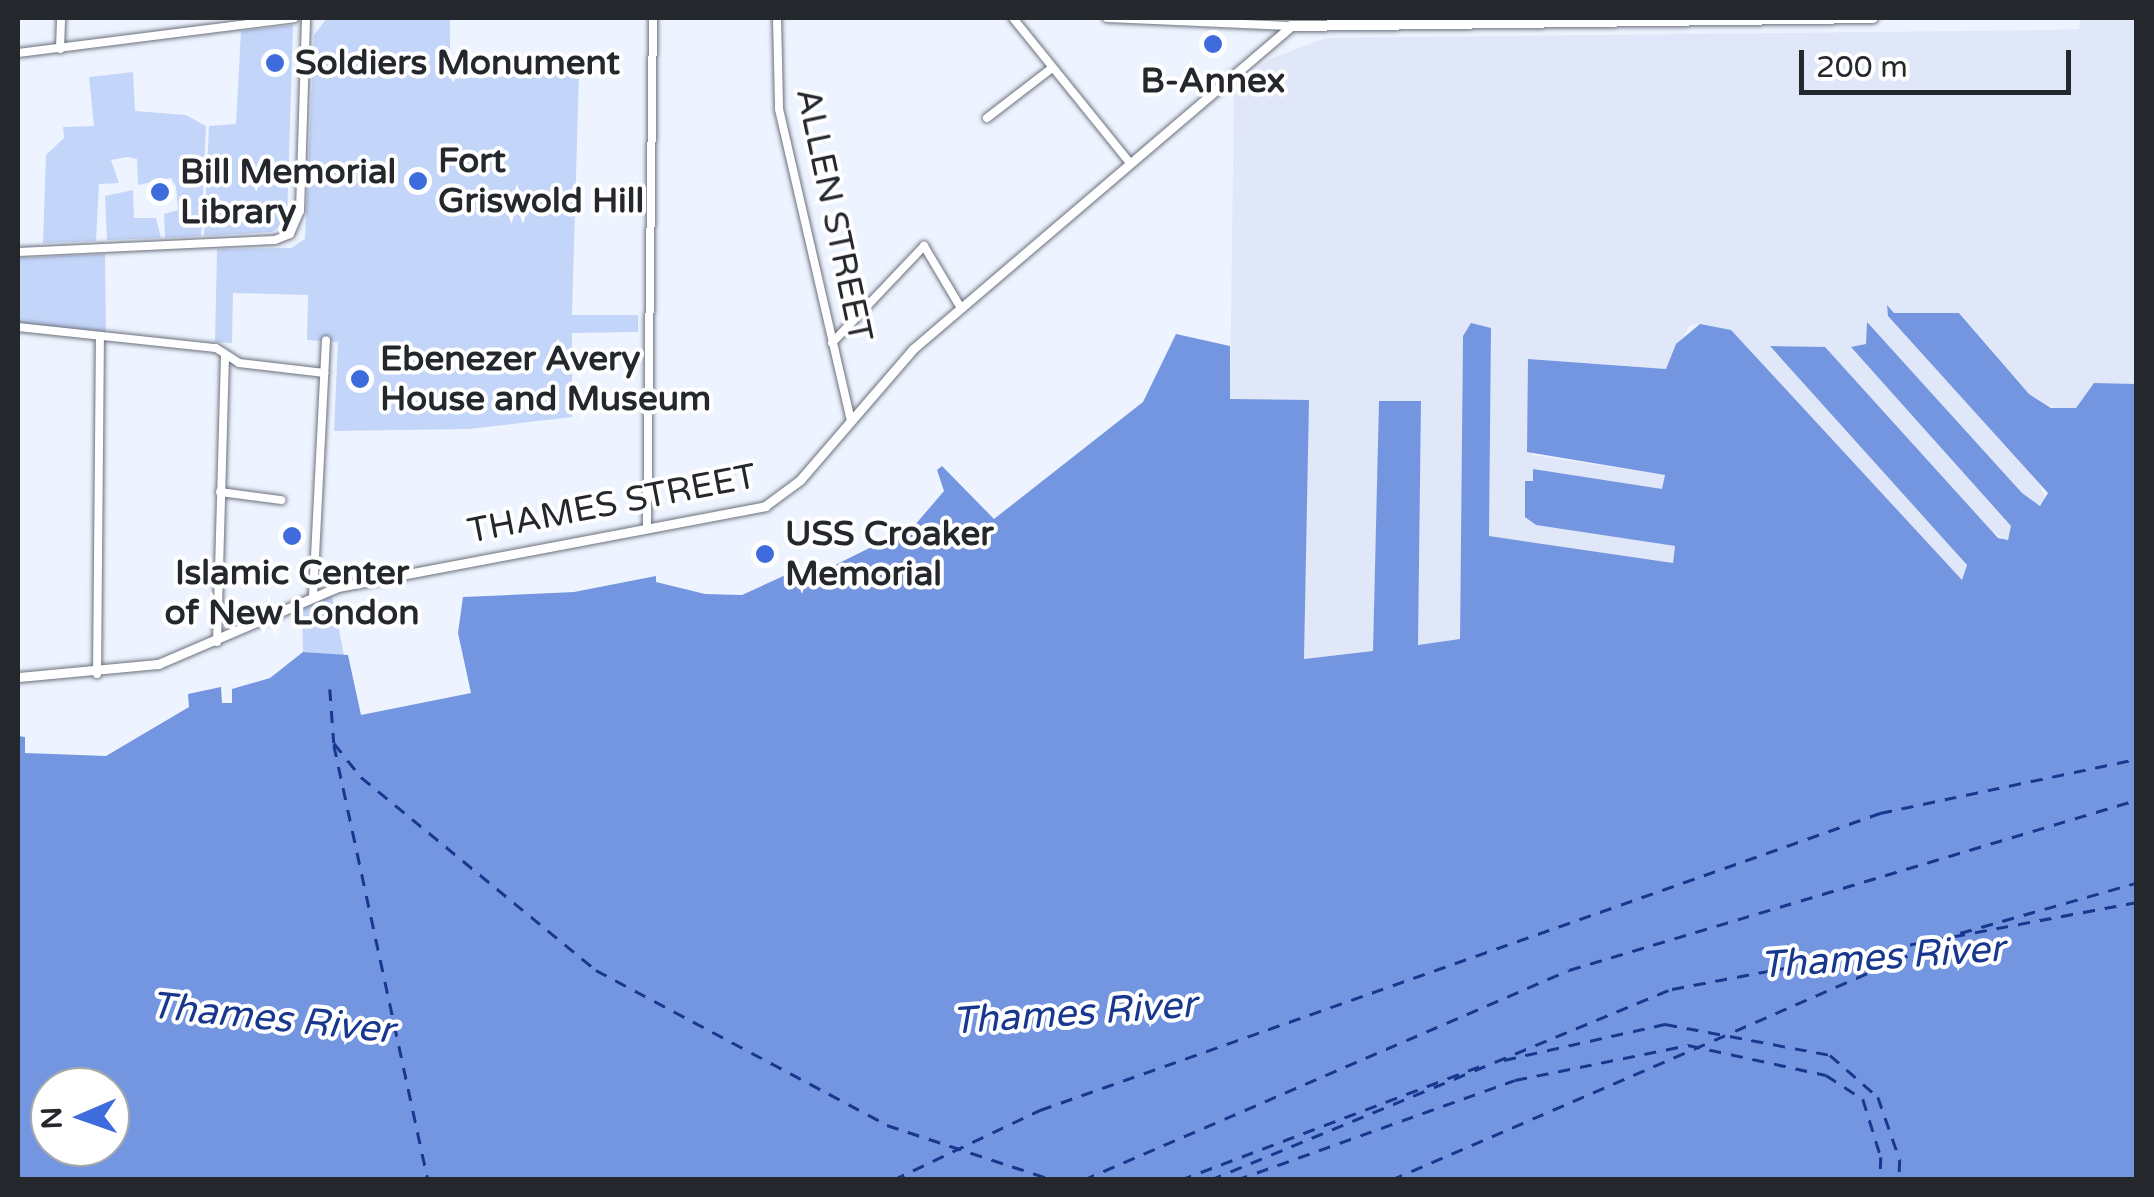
<!DOCTYPE html>
<html>
<head>
<meta charset="utf-8">
<style>
	body { margin:0 }
	#map { position:relative; width:2154px; height:1197px; overflow:hidden; background:#eef4ff; font-family:"Varela Round",sans-serif }
	div>[style] { position:absolute }
	.built>* { inset:0; background:#dfe7f8 }
	.green>* { inset:0; background:#c4d5fa }
	.water>* { inset:0; background:#7496e1 }
	.ferry>* { height:2.5px; margin-top:-1.25px; transform-origin:0; background:repeating-linear-gradient(90deg,#18378e 0 12px,transparent 0 22px) }
	.roads { filter:drop-shadow(0 0 2px #6b717d) drop-shadow(0 0 2px #6b717d) }
	.minor>* { height:8px; margin:-4px; padding:0 4px; transform-origin:4px; border-radius:4px; background:#fff }
	.tertiary>* { height:9px; margin:-4.5px; padding:0 4.5px; transform-origin:4.5px; border-radius:4.5px; background:#fff }
	.secondary>* { height:10px; margin:-5px; padding:0 5px; transform-origin:5px; border-radius:5px; background:#fff }
	.dots>* { width:28px; height:28px; translate:-50% -50%; box-sizing:border-box; border:5px solid #fff; border-radius:50% }
	span { translate:-50% -50%; white-space:nowrap; text-align:center; line-height:1.15; -webkit-text-stroke:8px #fff; paint-order:stroke }
	.poi-label { font-size:35px; color:#24272c; font-weight:700 }
	.left { translate:0 -50%; text-align:left }
	.street-label { font-size:35px; color:#24272c }
	.water-label { font-size:38px; color:#18378e; font-style:italic }
	.frame { position:absolute; inset:0; border:20px solid #24272c; pointer-events:none }
	.north { position:absolute; left:30px; top:1067px; width:100px; height:100px; box-sizing:border-box; background:#fff; border:2px solid #a7a9ab; border-radius:50%; rotate:268deg; font-size:28px; font-weight:700; line-height:40px; text-align:center; color:#24272c }
	.north::after { content:''; display:block; margin:auto; width:35px; height:45px; background:#3f6cdd; clip-path:polygon(50% 0,100% 100%,50% 72%,0 100%) }
	.scale { position:absolute; left:1799px; top:50px; width:272px; height:45px; box-sizing:border-box; border:5px solid #24272c; border-top:0; padding-left:12px; font-size:30px; line-height:35px; white-space:nowrap; color:#24272c; -webkit-text-stroke:8px #fff; paint-order:stroke }
</style>
</head>
<body>
<div id="map">
	<div class="built">
		<i style="clip-path:polygon(2136px 18px,2136px 384px,2094px 383px,2076px 408px,2058px 410px,2029px 394px,1960px 313px,1888px 316px,2039px 483px,2047px 502px,2036px 505px,2022px 494px,1868px 324px,1866px 345px,1853px 347px,2013px 529px,2006px 541px,1995px 533px,1958px 555px,1969px 569px,1964px 579px,1954px 578px,1726px 330px,1700px 324px,1689px 326px,1667px 369px,1528px 359px,1532px 455px,1665px 475px,1663px 490px,1534px 469px,1533px 481px,1526px 481px,1536px 525px,1675px 546px,1673px 563px,1489px 536px,1491px 328px,1463px 336px,1460px 639px,1418px 645px,1421px 402px,1380px 401px,1373px 651px,1304px 659px,1308px 401px,1230px 399px,1234px 87px,1270px 59px,1326px 38px,2046px 30px,2079px 29px,2080px 19px)"></i>
	</div>
	<div class="green">
		<i style="clip-path:polygon(327px 18px,450px 18px,450px 79px,579px 73px,572px 315px,638px 315px,638px 332px,572px 333px,572px 417px,469px 429px,334px 431px,338px 342px,307px 340px,308px 295px,233px 293px,232px 343px,215px 342px,217px 249px,291px 248px,305px 239px,314px 35px)"></i>
		<i style="clip-path:polygon(293px 25px,287px 222px,272px 232px,204px 236px,209px 126px,236px 124px,241px 31px)"></i>
		<i style="clip-path:polygon(133px 72px,135px 111px,186px 115px,206px 126px,201px 236px,165px 238px,164px 214px,178px 210px,176px 187px,171px 178px,138px 185px,137px 159px,128px 157px,111px 160px,119px 183px,99px 184px,96px 241px,43px 243px,46px 155px,64px 138px,63px 127px,94px 126px,89px 77px)"></i>
		<i style="clip-path:polygon(133px 190px,134px 218px,156px 218px,161px 238px,107px 240px,105px 196px)"></i>
		<i style="clip-path:polygon(105px 254px,106px 339px,18px 324px,18px 258px)"></i>
		<i style="clip-path:polygon(332px 596px,344px 655px,303px 652px,302px 607px)"></i>
	</div>
	<div class="water">
		<i style="clip-path:polygon(evenodd,1887px 305px,1894px 313px,1959px 313px,2029px 394px,2051px 408px,2076px 408px,2094px 383px,2136px 384px,2136px 1179px,18px 1179px,18px 736px,25px 737px,25px 753px,106px 756px,189px 707px,188px 694px,221px 687px,222px 703px,232px 703px,232px 689px,270px 678px,303px 652px,348px 655px,361px 715px,471px 693px,458px 633px,463px 597px,574px 592px,656px 576px,656px 582px,705px 594px,742px 595px,790px 573px,825px 570px,914px 526px,944px 491px,937px 470px,942px 466px,994px 519px,1143px 402px,1176px 334px,1230px 346px,1230px 399px,1309px 400px,1304px 659px,1373px 651px,1379px 401px,1421px 401px,1418px 645px,1460px 639px,1463px 336px,1471px 323px,1491px 328px,1489px 536px,1673px 563px,1675px 546px,1536px 525px,1525px 517px,1525px 481px,1533px 481px,1533px 469px,1662px 489px,1665px 475px,1527px 452px,1528px 359px,1666px 369px,1676px 344px,1700px 324px,1731px 330px,1962px 580px,1967px 565px,1770px 346px,1825px 347px,1998px 538px,2008px 540px,2011px 526px,1851px 347px,1866px 344px,1867px 322px,2022px 493px,2040px 506px,2048px 493px,1888px 316px,1887px 305px,50px 1087px,110px 1087px,110px 1147px,50px 1147px,50px 1087px)"></i>
	</div>
	<div class="ferry">
		<i style="left:330px;top:689px;width:54px;rotate:85.8deg"></i>
		<i style="left:334px;top:743px;width:43px;rotate:51.5deg"></i>
		<i style="left:361px;top:777px;width:304px;rotate:39.4deg"></i>
		<i style="left:596px;top:970px;width:330px;rotate:28deg"></i>
		<i style="left:887px;top:1125px;width:175px;rotate:18.3deg"></i>
		<i style="left:334px;top:745px;width:445px;rotate:77.8deg"></i>
		<i style="left:1960px;top:933px;width:183px;rotate:-15.9deg"></i>
		<i style="left:1735px;top:1031px;width:232px;rotate:-23.6deg"></i>
		<i style="left:1504px;top:1060px;width:165px;rotate:-12.6deg"></i>
		<i style="left:1665px;top:1024px;width:168px;rotate:10.6deg"></i>
		<i style="left:1830px;top:1055px;width:64px;rotate:41.2deg"></i>
		<i style="left:1878px;top:1097px;width:67px;rotate:70.8deg"></i>
		<i style="left:1900px;top:1160px;width:20px;rotate:93deg"></i>
		<i style="left:893px;top:1180px;width:163px;rotate:-25.5deg"></i>
		<i style="left:1040px;top:1110px;width:891px;rotate:-19.47deg"></i>
		<i style="left:1880px;top:813px;width:262px;rotate:-11.9deg"></i>
		<i style="left:1083px;top:1180px;width:529px;rotate:-23.37deg"></i>
		<i style="left:1569px;top:970px;width:592px;rotate:-16.69deg"></i>
		<i style="left:1180px;top:1180px;width:327px;rotate:-20.8deg"></i>
		<i style="left:1210px;top:1180px;width:500px;rotate:-22.5deg"></i>
		<i style="left:1672px;top:989px;width:472px;rotate:-10.6deg"></i>
		<i style="left:1236px;top:1180px;width:296px;rotate:-19.7deg"></i>
		<i style="left:1515px;top:1080px;width:177px;rotate:-11.4deg"></i>
		<i style="left:1688px;top:1045px;width:141px;rotate:12.3deg"></i>
		<i style="left:1826px;top:1075px;width:44px;rotate:33deg"></i>
		<i style="left:1863px;top:1099px;width:61px;rotate:72.8deg"></i>
		<i style="left:1881px;top:1157px;width:23px;rotate:92deg"></i>
		<i style="left:1391px;top:1180px;width:367px;rotate:-23.4deg"></i>
	</div>
	<div class="roads">
		<div class="minor">
			<i style="left:777px;top:18px;width:91px;rotate:88.7deg"></i>
			<i style="left:779px;top:109px;width:321px;rotate:77deg"></i>
			<i style="left:1013px;top:18px;width:186px;rotate:51.1deg"></i>
			<i style="left:1107px;top:18px;width:184px;rotate:2.5deg"></i>
			<i style="left:60px;top:49px;width:31px;rotate:-88deg"></i>
			<i style="left:18px;top:53px;width:278px;rotate:-7.2deg"></i>
			<i style="left:987px;top:118px;width:82px;rotate:-37.6deg"></i>
			<i style="left:18px;top:252px;width:257px;rotate:-2.7deg"></i>
			<i style="left:275px;top:240px;width:16px;rotate:-22deg"></i>
			<i style="left:290px;top:234px;width:25px;rotate:-67deg"></i>
			<i style="left:300px;top:211px;width:193px;rotate:-88.2deg"></i>
			<i style="left:18px;top:327px;width:199px;rotate:6.1deg"></i>
			<i style="left:216px;top:348px;width:27px;rotate:33deg"></i>
			<i style="left:239px;top:363px;width:86px;rotate:6.7deg"></i>
			<i style="left:832px;top:343px;width:134px;rotate:-46.5deg"></i>
			<i style="left:924px;top:246px;width:72px;rotate:59.2deg"></i>
			<i style="left:220px;top:492px;width:62px;rotate:7.5deg"></i>
			<i style="left:647px;top:528px;width:510px;rotate:-89.33deg"></i>
			<i style="left:313px;top:596px;width:256px;rotate:-87.1deg"></i>
			<i style="left:217px;top:642px;width:286px;rotate:-88.4deg"></i>
			<i style="left:97px;top:674px;width:334px;rotate:-89.5deg"></i>
		</div>
		<div class="tertiary">
			<i style="left:18px;top:677px;width:141px;rotate:-5.3deg"></i>
			<i style="left:158px;top:664px;width:196px;rotate:-23.2deg"></i>
			<i style="left:338px;top:587px;width:435px;rotate:-10.7deg"></i>
			<i style="left:765px;top:506px;width:44px;rotate:-36.6deg"></i>
			<i style="left:800px;top:480px;width:173px;rotate:-49.2deg"></i>
			<i style="left:913px;top:349px;width:497px;rotate:-40.5deg"></i>
		</div>
		<div class="secondary">
			<i style="left:1291px;top:26px;width:582px;rotate:-0.79deg"></i>
		</div>
	</div>
	<div class="dots">
		<i style="left:1213px;top:44px;background:#3f6cdd"></i>
		<i style="left:275px;top:63px;background:#3f6cdd"></i>
		<i style="left:418px;top:181px;background:#3f6cdd"></i>
		<i style="left:160px;top:192px;background:#3f6cdd"></i>
		<i style="left:360px;top:379px;background:#3f6cdd"></i>
		<i style="left:292px;top:536px;background:#3f6cdd"></i>
		<i style="left:765px;top:554px;background:#3f6cdd"></i>
	</div>
	<div class="poi-label">
		<span class="left" style="left:295px;top:63px">Soldiers Monument</span>
		<span style="left:1213px;top:81px">B-Annex</span>
		<span class="left" style="left:438px;top:181px">Fort<br>Griswold Hill</span>
		<span class="left" style="left:180px;top:192px">Bill Memorial<br>Library</span>
		<span class="left" style="left:380px;top:379px">Ebenezer Avery<br>House and Museum</span>
		<span class="left" style="left:785px;top:554px">USS Croaker<br>Memorial</span>
		<span style="left:292px;top:593px">Islamic Center<br>of New London</span>
	</div>
	<div class="street-label">
		<span style="left:834px;top:215px;rotate:78deg">ALLEN STREET</span>
		<span style="left:612px;top:504px;rotate:-11deg">THAMES STREET</span>
	</div>
	<div class="water-label">
		<span style="left:1882px;top:958px;rotate:-4deg">Thames River</span>
		<span style="left:1074px;top:1014px;rotate:-4deg">Thames River</span>
		<span style="left:272px;top:1019px;rotate:6deg">Thames River</span>
	</div>
	<div class="frame"></div>
	<div class="north">N</div>
	<div class="scale">200 m</div>
</div>
</body>
</html>
